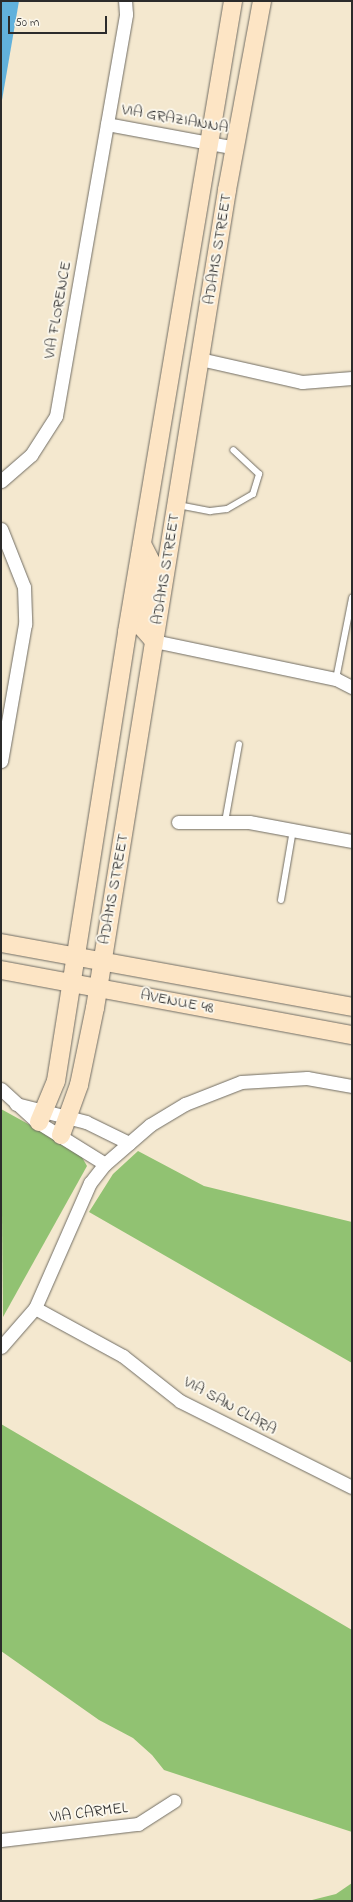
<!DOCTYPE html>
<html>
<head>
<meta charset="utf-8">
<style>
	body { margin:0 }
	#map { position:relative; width:353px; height:1902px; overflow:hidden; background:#f4e8cf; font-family:"Indie Flower",sans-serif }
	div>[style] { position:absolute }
	.green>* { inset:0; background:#91c272 }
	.water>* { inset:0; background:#61b1dc }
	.roads { filter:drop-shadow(0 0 1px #716d64) drop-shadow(0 0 1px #716d64) }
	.lane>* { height:6px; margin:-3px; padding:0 3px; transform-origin:3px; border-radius:3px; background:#fff }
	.street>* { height:13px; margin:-6.5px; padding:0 6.5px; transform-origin:6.5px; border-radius:6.5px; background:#fff }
	.secondary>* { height:18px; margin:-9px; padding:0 9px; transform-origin:9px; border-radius:9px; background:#fde5c5 }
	span { translate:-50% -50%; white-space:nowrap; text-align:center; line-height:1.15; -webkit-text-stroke:4px #fbf7ec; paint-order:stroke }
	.street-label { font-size:16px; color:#2b2b2b }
	.frame { position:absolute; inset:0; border:2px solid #2b2b2b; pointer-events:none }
	.scale { position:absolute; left:8px; top:16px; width:99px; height:18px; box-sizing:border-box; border:2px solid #2b2b2b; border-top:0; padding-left:5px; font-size:12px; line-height:14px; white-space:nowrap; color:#2b2b2b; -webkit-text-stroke:3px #fbf7ec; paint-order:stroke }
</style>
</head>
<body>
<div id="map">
	<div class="green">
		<i style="clip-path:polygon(1px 1109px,79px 1152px,87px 1166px,3px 1317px)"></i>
		<i style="clip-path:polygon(138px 1151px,204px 1186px,352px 1222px,352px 1363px,89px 1212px,113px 1174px)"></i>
		<i style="clip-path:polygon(1px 1424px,352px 1630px,352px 1832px,164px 1770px,152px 1755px,133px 1738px,99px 1720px,1px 1651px)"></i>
		<i style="clip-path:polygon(352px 1883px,352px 1901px,308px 1901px,336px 1894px)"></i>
	</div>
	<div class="water">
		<i style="clip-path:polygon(1px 1px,19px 1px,1px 106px)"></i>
	</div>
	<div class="roads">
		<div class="lane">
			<i style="left:178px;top:505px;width:33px;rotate:11deg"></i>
			<i style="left:210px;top:511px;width:17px;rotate:-7deg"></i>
			<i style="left:227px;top:509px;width:30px;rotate:-30deg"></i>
			<i style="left:253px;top:494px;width:21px;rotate:-73deg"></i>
			<i style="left:259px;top:474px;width:35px;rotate:-137deg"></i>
			<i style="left:336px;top:679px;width:83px;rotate:-78.8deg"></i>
			<i style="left:225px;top:822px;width:79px;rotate:-79.8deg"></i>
			<i style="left:281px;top:900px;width:71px;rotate:-80.3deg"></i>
		</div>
		<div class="street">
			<i style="left:107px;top:124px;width:131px;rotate:10.5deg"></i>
			<i style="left:200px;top:359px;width:105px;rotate:12.7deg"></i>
			<i style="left:302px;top:382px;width:50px;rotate:-4.6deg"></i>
			<i style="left:1px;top:481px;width:40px;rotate:-41deg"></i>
			<i style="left:31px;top:455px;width:46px;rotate:-57.3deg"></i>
			<i style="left:56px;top:416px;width:408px;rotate:-80.1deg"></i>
			<i style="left:126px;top:14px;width:13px;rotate:-94deg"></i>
			<i style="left:1px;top:529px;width:62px;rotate:68.4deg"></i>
			<i style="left:24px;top:587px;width:37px;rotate:88deg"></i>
			<i style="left:25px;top:624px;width:139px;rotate:99.9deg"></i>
			<i style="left:154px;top:641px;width:186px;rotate:11.8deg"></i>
			<i style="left:336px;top:679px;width:18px;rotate:27deg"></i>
			<i style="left:178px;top:822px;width:71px"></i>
			<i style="left:249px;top:822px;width:105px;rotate:10.5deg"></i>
			<i style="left:1px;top:1089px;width:47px;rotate:42.4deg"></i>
			<i style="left:36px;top:1121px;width:81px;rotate:31.9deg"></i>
			<i style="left:16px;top:1104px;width:72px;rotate:14.4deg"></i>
			<i style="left:86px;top:1122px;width:48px;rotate:26deg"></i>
			<i style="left:35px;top:1308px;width:100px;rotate:28.6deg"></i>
			<i style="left:123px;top:1356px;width:73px;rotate:38.3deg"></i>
			<i style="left:180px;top:1401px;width:192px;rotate:26.6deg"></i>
			<i style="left:1px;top:1347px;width:52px;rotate:-48.9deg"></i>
			<i style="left:35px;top:1308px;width:137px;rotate:-66.3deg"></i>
			<i style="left:90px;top:1183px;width:24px;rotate:-52deg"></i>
			<i style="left:105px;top:1164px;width:60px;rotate:-40.9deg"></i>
			<i style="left:150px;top:1125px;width:41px;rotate:-31deg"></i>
			<i style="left:185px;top:1104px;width:60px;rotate:-21.4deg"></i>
			<i style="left:241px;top:1082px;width:66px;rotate:-3.5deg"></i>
			<i style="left:307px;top:1078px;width:46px;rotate:10.1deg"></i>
			<i style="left:1px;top:1840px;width:138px;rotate:-6.7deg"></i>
			<i style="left:138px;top:1824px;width:43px;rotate:-32.6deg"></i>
		</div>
		<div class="secondary">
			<i style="left:142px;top:544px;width:22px;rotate:63deg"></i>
			<i style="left:152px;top:564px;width:64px;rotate:99deg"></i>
			<i style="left:142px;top:627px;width:18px;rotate:49deg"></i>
			<i style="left:1px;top:943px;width:357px;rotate:10.3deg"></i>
			<i style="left:1px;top:970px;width:357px;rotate:10.5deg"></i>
			<i style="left:39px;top:1122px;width:44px;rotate:-67.5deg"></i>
			<i style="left:56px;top:1081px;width:455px;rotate:-81deg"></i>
			<i style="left:127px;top:632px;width:640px;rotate:-80.46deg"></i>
			<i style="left:61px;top:1135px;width:53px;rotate:-70.2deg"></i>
			<i style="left:79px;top:1085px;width:79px;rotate:-78.3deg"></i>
			<i style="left:95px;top:1008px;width:829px;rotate:-80.83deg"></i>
			<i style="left:227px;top:190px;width:192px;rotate:-79.5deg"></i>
		</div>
	</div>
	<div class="street-label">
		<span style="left:175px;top:119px;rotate:10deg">VIA GRAZIANNA</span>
		<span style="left:218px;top:249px;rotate:-81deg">ADAMS STREET</span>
		<span style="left:58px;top:310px;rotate:-80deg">VIA FLORENCE</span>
		<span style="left:166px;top:569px;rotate:-81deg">ADAMS STREET</span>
		<span style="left:114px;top:889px;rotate:-80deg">ADAMS STREET</span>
		<span style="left:177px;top:1002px;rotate:11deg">AVENUE 48</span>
		<span style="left:230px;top:1406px;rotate:29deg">VIA SAN CLARA</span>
		<span style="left:89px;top:1813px;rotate:-7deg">VIA CARMEL</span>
	</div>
	<div class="frame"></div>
	<div class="scale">50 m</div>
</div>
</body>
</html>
